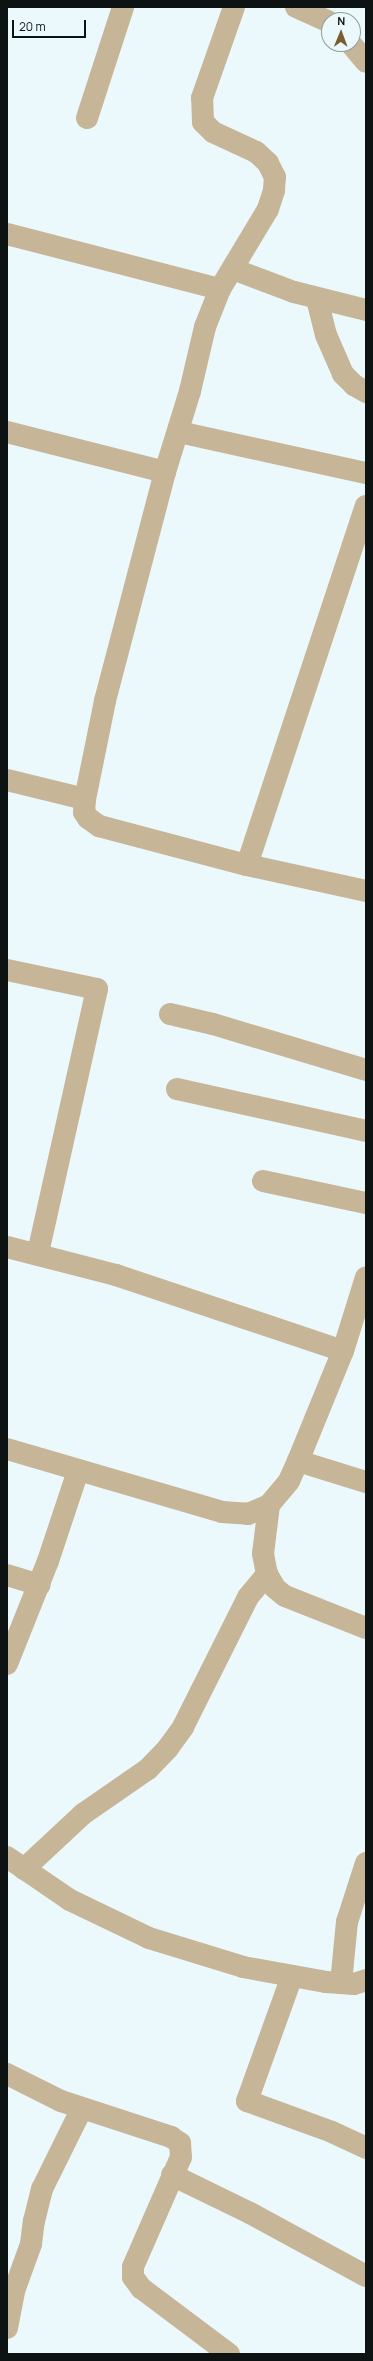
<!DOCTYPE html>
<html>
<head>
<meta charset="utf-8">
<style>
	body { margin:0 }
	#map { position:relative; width:373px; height:2361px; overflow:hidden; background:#ebf9fd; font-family:Manrope,sans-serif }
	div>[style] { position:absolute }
	.street>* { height:22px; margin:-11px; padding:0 11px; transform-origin:11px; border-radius:11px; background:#c7b598 }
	span { translate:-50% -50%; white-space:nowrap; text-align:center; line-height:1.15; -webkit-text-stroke:4px #ebf9fd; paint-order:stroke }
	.frame { position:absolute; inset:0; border:8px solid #0d1213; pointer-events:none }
	.north { position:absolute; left:321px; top:12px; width:40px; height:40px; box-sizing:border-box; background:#ebf9fd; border:1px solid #929d9f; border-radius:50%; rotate:1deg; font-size:11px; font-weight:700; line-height:16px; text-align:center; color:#0d1213 }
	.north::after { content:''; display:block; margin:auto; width:14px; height:18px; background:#795e30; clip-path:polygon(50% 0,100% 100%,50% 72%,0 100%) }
	.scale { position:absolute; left:12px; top:20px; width:74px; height:18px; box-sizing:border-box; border:2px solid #0d1213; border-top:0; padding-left:5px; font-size:12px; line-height:14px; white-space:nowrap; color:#0d1213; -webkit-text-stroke:3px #ebf9fd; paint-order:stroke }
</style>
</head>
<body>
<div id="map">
	<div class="street">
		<i style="left:296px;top:7px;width:36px;rotate:24deg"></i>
		<i style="left:351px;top:44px;width:23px;rotate:50deg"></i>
		<i style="left:87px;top:118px;width:117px;rotate:-72deg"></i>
		<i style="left:7px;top:234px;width:220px;rotate:14.5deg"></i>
		<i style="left:233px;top:269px;width:65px;rotate:20.7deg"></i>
		<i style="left:294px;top:292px;width:74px;rotate:14deg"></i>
		<i style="left:317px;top:299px;width:37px;rotate:76deg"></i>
		<i style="left:326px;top:335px;width:43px;rotate:66.4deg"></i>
		<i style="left:343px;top:374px;width:16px;rotate:45deg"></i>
		<i style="left:354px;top:385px;width:14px;rotate:30deg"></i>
		<i style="left:7px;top:432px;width:163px;rotate:14.2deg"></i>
		<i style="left:165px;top:472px;width:237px;rotate:104.7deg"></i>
		<i style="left:105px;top:701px;width:100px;rotate:101.5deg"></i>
		<i style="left:85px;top:799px;width:13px;rotate:94deg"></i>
		<i style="left:84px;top:812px;width:7px;rotate:56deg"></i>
		<i style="left:88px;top:818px;width:14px;rotate:36deg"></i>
		<i style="left:99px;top:826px;width:153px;rotate:14.8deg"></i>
		<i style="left:247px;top:865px;width:122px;rotate:12.3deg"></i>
		<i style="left:179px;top:432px;width:191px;rotate:12.4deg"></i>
		<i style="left:165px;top:472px;width:85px;rotate:-72.8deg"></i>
		<i style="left:190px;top:391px;width:66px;rotate:-76.8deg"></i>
		<i style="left:205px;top:327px;width:41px;rotate:-68.5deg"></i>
		<i style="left:220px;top:289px;width:93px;rotate:-59deg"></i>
		<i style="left:268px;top:209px;width:20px;rotate:-72deg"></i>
		<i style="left:274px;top:190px;width:13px;rotate:-86deg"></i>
		<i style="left:275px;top:177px;width:16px;rotate:-117deg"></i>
		<i style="left:268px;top:163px;width:16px;rotate:-137deg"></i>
		<i style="left:256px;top:152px;width:47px;rotate:-155.1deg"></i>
		<i style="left:213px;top:132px;width:14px;rotate:-135deg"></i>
		<i style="left:203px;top:122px;width:24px;rotate:-92deg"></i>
		<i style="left:202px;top:98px;width:96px;rotate:-70.6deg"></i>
		<i style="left:7px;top:780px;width:80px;rotate:13.7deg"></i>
		<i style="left:247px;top:865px;width:378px;rotate:-71.7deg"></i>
		<i style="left:7px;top:970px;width:92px;rotate:11.9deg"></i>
		<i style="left:97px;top:989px;width:271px;rotate:102.6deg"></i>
		<i style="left:170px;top:1014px;width:44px;rotate:13.1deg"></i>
		<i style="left:213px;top:1024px;width:160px;rotate:16.7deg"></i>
		<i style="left:177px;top:1089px;width:194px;rotate:12.5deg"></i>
		<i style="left:263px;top:1181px;width:105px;rotate:12.1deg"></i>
		<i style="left:7px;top:1247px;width:113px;rotate:14.4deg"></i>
		<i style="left:116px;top:1275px;width:239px;rotate:18.5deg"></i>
		<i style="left:7px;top:1449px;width:224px;rotate:16.3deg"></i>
		<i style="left:222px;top:1512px;width:26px;rotate:4deg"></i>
		<i style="left:248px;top:1514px;width:23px;rotate:-23deg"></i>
		<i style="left:269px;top:1505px;width:31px;rotate:-50deg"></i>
		<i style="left:289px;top:1481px;width:22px;rotate:-66deg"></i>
		<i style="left:298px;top:1461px;width:119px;rotate:-67.8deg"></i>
		<i style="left:343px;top:1351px;width:77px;rotate:-72.7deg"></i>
		<i style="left:298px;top:1461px;width:71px;rotate:17.2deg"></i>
		<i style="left:269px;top:1505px;width:49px;rotate:97deg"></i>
		<i style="left:263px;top:1554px;width:20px;rotate:79deg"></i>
		<i style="left:267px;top:1574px;width:16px;rotate:60deg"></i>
		<i style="left:275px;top:1588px;width:13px;rotate:39deg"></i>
		<i style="left:285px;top:1596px;width:87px;rotate:21.6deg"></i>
		<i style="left:7px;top:1575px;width:34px;rotate:17deg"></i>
		<i style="left:7px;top:1664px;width:111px;rotate:-68.3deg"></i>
		<i style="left:48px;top:1561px;width:95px;rotate:-71.6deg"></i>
		<i style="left:7px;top:1857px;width:76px;rotate:34.3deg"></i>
		<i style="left:70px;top:1900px;width:88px;rotate:25.7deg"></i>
		<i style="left:149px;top:1938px;width:98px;rotate:17.1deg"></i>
		<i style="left:243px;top:1967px;width:84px;rotate:10.2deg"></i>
		<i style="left:326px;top:1982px;width:28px;rotate:4deg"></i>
		<i style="left:354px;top:1984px;width:13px;rotate:-18deg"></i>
		<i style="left:24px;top:1869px;width:81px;rotate:-43deg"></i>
		<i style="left:83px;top:1814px;width:79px;rotate:-34.7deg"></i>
		<i style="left:148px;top:1769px;width:29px;rotate:-46deg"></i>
		<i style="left:168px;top:1748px;width:26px;rotate:-54deg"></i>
		<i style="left:183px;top:1727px;width:145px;rotate:-63.4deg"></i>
		<i style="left:248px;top:1597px;width:30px;rotate:-50deg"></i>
		<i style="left:292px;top:1976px;width:133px;rotate:109.8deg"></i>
		<i style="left:247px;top:2101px;width:90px;rotate:20deg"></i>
		<i style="left:332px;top:2132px;width:38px;rotate:25deg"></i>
		<i style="left:341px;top:1983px;width:61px;rotate:-84.4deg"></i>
		<i style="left:347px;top:1922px;width:62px;rotate:-72.1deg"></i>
		<i style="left:7px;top:2074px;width:60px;rotate:26.6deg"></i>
		<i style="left:61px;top:2101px;width:116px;rotate:18.1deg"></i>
		<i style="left:171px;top:2137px;width:11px;rotate:34deg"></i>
		<i style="left:180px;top:2143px;width:14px;rotate:86deg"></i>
		<i style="left:181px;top:2157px;width:120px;rotate:113.6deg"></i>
		<i style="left:133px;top:2267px;width:10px;rotate:90deg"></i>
		<i style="left:133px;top:2277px;width:14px;rotate:54deg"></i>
		<i style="left:141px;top:2288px;width:110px;rotate:36.9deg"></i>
		<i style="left:172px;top:2175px;width:87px;rotate:26deg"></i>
		<i style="left:250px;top:2213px;width:132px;rotate:28.5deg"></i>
		<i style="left:7px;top:2328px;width:38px;rotate:-79deg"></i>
		<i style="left:14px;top:2291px;width:50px;rotate:-70.1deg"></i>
		<i style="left:31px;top:2244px;width:23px;rotate:-83deg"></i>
		<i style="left:34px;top:2221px;width:33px;rotate:-76deg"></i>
		<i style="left:42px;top:2189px;width:90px;rotate:-63.7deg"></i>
	</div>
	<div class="frame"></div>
	<div class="north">N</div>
	<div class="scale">20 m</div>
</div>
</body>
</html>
